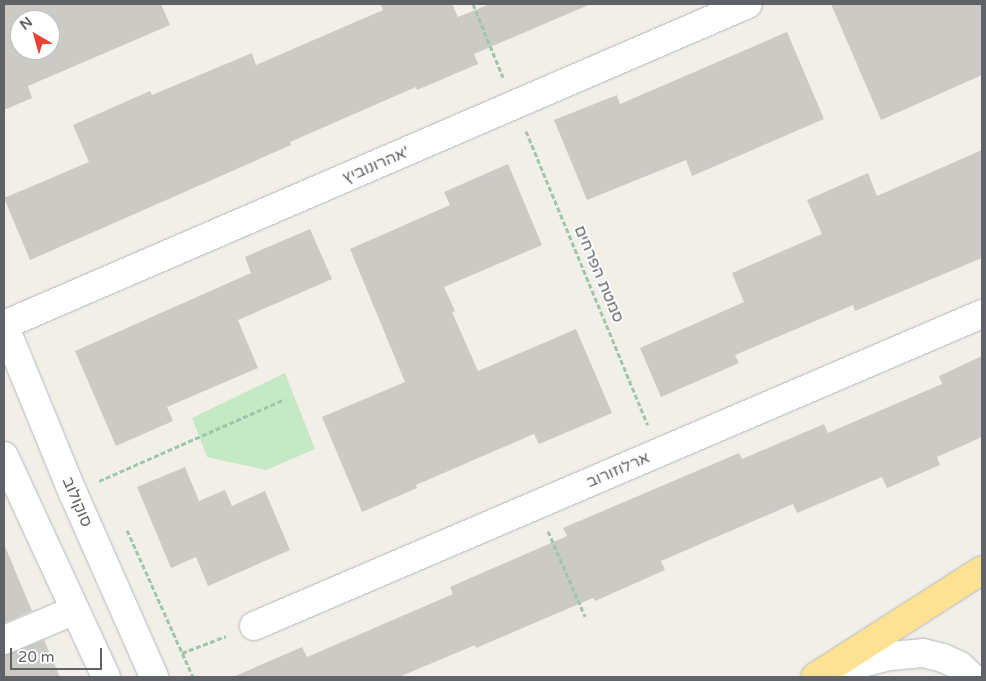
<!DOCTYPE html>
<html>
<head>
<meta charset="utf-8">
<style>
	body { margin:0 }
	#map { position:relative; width:986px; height:681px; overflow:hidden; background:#f1efe8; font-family:"Varela Round",Heebo,sans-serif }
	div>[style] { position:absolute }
	.green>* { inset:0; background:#c5e8c5 }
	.building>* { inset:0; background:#cccac5 }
	.path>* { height:3px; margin-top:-1.5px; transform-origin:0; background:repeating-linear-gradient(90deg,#9cc7a9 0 5px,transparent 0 7.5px) }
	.roads { filter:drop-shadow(0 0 1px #b5b8bc) drop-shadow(0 0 1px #b5b8bc) }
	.minor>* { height:28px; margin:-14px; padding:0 14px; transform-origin:14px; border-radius:14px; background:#fff }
	.highway>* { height:28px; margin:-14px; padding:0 14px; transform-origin:14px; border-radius:14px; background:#fde293 }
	span { translate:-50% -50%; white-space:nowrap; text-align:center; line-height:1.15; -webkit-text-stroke:4px #fff; paint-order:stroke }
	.street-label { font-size:16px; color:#5f6368 }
	.frame { position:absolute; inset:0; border:5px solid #5f6368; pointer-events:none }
	.north { position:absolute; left:10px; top:10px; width:50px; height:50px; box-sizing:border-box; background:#fff; border:1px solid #bfc1c3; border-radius:50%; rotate:322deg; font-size:14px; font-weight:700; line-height:20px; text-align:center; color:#5f6368 }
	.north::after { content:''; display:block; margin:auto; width:18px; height:22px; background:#ea4335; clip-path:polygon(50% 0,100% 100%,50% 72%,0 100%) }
	.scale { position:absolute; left:10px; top:648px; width:92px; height:22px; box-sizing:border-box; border:2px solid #5f6368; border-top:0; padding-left:6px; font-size:15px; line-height:18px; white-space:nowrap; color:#5f6368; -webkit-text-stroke:4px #fff; paint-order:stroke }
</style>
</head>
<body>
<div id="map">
	<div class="green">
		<i style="clip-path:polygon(285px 373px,315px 449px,266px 470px,207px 457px,192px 418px)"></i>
	</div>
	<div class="building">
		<i style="clip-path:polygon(evenodd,4px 4px,161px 4px,170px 25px,28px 86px,32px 98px,4px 110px,4px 4px,20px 20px,50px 20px,50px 50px,20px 50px,20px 20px)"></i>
		<i style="clip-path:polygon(380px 4px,452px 4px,458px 17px,490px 4px,591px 4px,474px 54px,478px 64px,417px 90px,416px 87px,290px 142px,291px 145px,30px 260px,4px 198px,89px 162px,73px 125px,150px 91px,152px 95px,252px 53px,256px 65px,383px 10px)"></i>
		<i style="clip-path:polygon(831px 4px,982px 4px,982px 75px,881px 120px)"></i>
		<i style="clip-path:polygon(787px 32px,824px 119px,692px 176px,686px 160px,587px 200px,554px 120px,617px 95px,620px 104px)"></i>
		<i style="clip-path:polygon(982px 150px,982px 258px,855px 311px,853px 305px,735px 355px,739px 363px,661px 397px,640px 348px,744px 302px,732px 273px,822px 234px,807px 200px,868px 173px,877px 196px)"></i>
		<i style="clip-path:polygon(508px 164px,542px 245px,444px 287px,455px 311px,452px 312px,478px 371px,576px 329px,612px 413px,539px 444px,534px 434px,416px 485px,417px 488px,362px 512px,322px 417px,405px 382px,350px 249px,450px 205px,444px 192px)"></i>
		<i style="clip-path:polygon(310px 229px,332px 279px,238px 320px,258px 368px,167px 407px,173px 421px,116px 446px,75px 351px,251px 273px,245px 257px)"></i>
		<i style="clip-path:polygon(982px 356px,982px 437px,937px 457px,940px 465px,887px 488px,882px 477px,797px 513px,793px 504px,661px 561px,665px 570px,595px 601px,593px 598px,476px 648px,475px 645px,399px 677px,233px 677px,302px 647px,307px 657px,453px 594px,450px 587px,567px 536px,563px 528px,739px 453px,742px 459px,824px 424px,828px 433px,942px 384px,939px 376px)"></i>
		<i style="clip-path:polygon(185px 467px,199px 501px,225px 490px,232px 506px,265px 491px,290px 550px,208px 586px,196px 557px,171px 568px,137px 487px)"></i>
		<i style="clip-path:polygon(4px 544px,32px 611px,4px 623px)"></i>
		<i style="clip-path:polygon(44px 640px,60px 677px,4px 677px,4px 655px)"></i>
	</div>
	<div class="path">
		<i style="left:473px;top:4px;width:79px;rotate:67.7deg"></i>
		<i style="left:526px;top:131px;width:318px;rotate:67.5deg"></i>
		<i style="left:99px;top:481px;width:203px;rotate:-23.8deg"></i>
		<i style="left:127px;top:530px;width:161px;rotate:65.8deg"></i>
		<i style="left:548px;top:531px;width:93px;rotate:66.5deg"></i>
		<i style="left:182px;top:653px;width:47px;rotate:-21.1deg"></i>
	</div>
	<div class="roads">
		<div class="minor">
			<i style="left:4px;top:325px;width:810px;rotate:-23.34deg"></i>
			<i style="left:4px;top:325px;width:182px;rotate:67.7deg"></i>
			<i style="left:73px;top:493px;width:201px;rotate:66.2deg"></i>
			<i style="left:4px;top:456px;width:243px;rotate:65.2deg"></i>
			<i style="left:254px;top:626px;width:792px;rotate:-23.2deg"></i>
			<i style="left:4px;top:640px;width:77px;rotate:-22.9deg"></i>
			<i style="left:827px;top:672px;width:65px;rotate:-14.3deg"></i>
			<i style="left:890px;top:656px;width:33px;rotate:-5deg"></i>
			<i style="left:923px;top:653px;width:21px;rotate:14deg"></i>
			<i style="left:943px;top:658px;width:19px;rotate:25deg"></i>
			<i style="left:960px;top:666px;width:16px;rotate:43deg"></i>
		</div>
		<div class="highway">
			<i style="left:815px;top:677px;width:198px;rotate:-32.6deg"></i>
		</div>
	</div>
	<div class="street-label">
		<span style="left:376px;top:165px;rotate:-23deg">אהרונוביץ'</span>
		<span style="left:599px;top:274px;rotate:67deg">סמטת הפרחים</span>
		<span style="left:618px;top:470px;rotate:-23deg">ארלוזורוב</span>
		<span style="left:77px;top:502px;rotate:67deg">סוקולוב</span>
	</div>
	<div class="frame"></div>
	<div class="north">N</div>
	<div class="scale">20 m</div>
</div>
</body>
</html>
